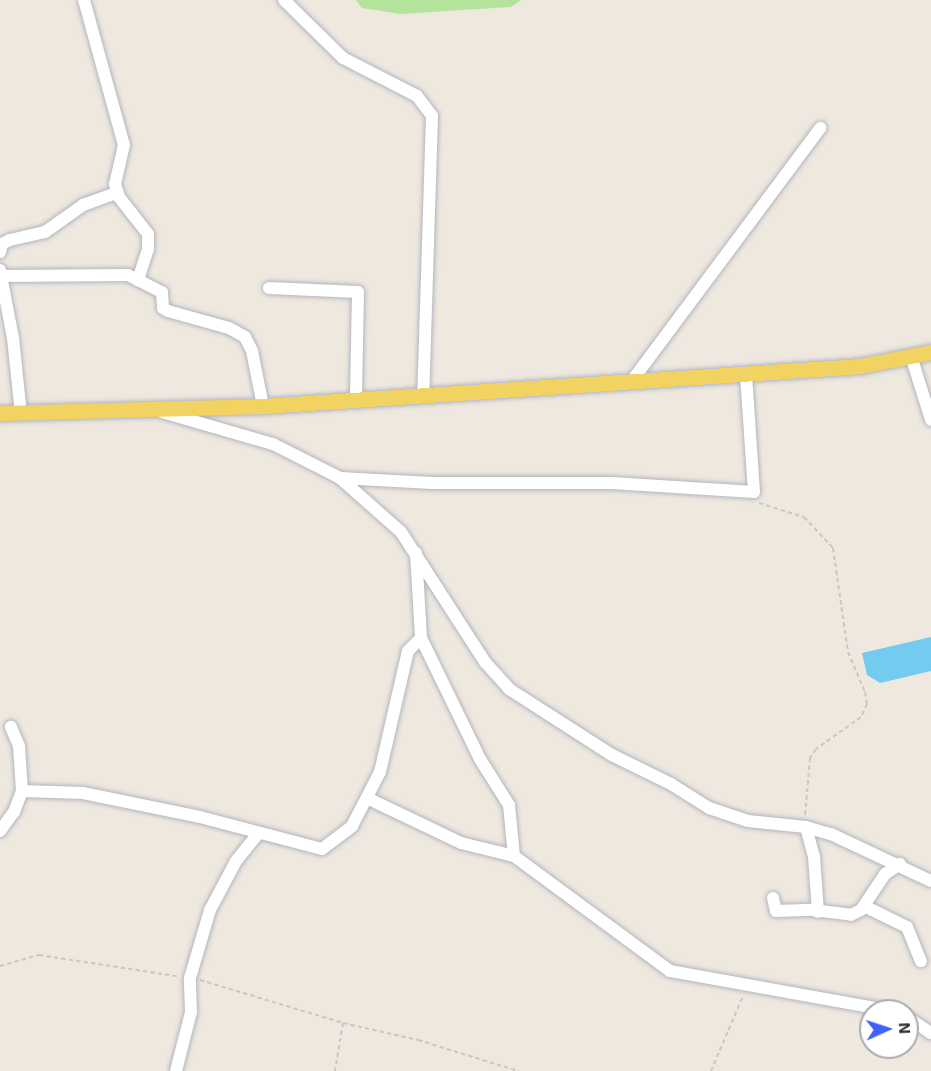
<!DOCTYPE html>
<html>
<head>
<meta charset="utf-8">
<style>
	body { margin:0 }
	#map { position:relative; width:931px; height:1071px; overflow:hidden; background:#eee8df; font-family:"Exo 2",sans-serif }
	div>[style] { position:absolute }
	.green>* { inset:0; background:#b4e49c }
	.water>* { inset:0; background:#73ccf0 }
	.path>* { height:2px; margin-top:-1px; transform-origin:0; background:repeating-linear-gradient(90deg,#c8c8c8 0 4.5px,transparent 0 7.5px) }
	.roads { filter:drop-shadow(0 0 2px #b3b5c0) drop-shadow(0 0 2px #b3b5c0) }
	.minor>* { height:12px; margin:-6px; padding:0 6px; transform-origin:6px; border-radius:6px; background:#fff }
	.major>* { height:15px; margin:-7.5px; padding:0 7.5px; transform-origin:7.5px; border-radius:7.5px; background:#f2d261 }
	span { translate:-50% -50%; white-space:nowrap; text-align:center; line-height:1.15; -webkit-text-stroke:4.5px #fff; paint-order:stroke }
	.north { position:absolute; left:859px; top:999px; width:60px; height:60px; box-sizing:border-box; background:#fff; border:2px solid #ababab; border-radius:50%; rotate:87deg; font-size:16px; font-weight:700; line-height:24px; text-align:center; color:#2d2d2d }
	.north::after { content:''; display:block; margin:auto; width:21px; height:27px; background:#4060fb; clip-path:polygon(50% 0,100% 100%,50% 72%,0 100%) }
</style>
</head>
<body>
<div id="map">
	<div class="green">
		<i style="clip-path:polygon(356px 0,521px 0,511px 7px,400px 14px,362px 8px)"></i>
	</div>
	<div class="water">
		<i style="clip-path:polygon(931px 637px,931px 671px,880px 683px,867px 675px,862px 653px)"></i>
	</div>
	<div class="path">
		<i style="left:759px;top:503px;width:47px;rotate:17.3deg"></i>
		<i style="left:804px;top:517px;width:42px;rotate:46.9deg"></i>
		<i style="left:833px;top:548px;width:105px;rotate:81.8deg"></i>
		<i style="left:848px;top:652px;width:43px;rotate:67deg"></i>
		<i style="left:865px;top:692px;width:12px;rotate:81deg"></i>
		<i style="left:867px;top:704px;width:14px;rotate:115deg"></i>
		<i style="left:861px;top:717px;width:55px;rotate:144.6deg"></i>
		<i style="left:816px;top:749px;width:11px;rotate:124deg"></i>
		<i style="left:810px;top:758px;width:58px;rotate:94.9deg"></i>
		<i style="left:0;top:966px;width:41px;rotate:-15.8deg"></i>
		<i style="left:39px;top:955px;width:140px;rotate:8.7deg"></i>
		<i style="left:200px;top:980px;width:149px;rotate:16.7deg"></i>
		<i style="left:343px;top:1023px;width:49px;rotate:99.5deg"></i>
		<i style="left:343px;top:1023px;width:77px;rotate:12.8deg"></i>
		<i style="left:418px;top:1040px;width:105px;rotate:17.2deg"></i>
		<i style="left:711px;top:1071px;width:82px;rotate:-66.9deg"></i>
	</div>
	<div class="roads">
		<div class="minor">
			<i style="left:84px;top:0;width:150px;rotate:74.6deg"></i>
			<i style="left:124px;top:145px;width:40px;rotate:103deg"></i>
			<i style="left:115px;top:184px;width:14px;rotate:73deg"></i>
			<i style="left:119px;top:197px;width:47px;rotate:51.9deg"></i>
			<i style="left:148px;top:234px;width:15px;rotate:90deg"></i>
			<i style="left:148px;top:249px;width:33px;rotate:108deg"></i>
			<i style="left:284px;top:0;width:83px;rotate:44.5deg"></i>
			<i style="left:343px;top:58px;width:83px;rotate:27.2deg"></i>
			<i style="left:417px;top:96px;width:25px;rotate:53deg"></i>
			<i style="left:432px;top:116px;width:279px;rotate:91.8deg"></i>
			<i style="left:0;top:252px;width:8px;rotate:-76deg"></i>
			<i style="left:2px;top:244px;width:9px;rotate:-27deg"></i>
			<i style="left:10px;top:240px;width:36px;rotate:-13deg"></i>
			<i style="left:45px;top:232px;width:47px;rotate:-35.4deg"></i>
			<i style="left:83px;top:205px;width:37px;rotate:-20deg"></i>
			<i style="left:0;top:270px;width:69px;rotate:79.2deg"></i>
			<i style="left:13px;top:338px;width:76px;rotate:84deg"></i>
			<i style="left:0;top:276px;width:128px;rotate:-0.4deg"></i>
			<i style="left:128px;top:275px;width:38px;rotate:27deg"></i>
			<i style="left:162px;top:292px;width:16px;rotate:86deg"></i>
			<i style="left:163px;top:308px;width:6px;rotate:31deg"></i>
			<i style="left:168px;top:311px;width:63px;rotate:15.6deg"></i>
			<i style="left:229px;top:328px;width:18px;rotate:29deg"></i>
			<i style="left:245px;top:337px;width:16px;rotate:63deg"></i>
			<i style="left:252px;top:351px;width:56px;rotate:78.7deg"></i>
			<i style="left:269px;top:288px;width:89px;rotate:2.6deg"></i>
			<i style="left:358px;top:292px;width:107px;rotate:91.1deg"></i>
			<i style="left:911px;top:356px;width:67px;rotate:72.6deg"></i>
			<i style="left:631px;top:382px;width:317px;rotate:-53.3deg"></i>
			<i style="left:162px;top:412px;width:116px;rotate:16.1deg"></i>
			<i style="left:273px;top:444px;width:75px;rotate:26.9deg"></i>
			<i style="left:340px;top:478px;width:81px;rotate:41.5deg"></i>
			<i style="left:401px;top:532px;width:155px;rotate:57.1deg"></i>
			<i style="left:485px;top:662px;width:36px;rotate:48deg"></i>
			<i style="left:509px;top:689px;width:122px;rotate:32.7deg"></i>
			<i style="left:612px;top:755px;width:66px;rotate:26.2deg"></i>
			<i style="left:671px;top:784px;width:45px;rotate:32.3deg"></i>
			<i style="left:709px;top:808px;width:41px;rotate:18.4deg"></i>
			<i style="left:748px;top:821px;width:58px;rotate:5.9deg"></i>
			<i style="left:806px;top:827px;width:26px;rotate:16deg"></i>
			<i style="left:831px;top:834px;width:110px;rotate:25.2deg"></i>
			<i style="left:340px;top:478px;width:92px;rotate:3.1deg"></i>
			<i style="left:432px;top:483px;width:180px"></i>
			<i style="left:612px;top:483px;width:142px;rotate:3.6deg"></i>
			<i style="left:754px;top:492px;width:118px;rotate:-93.9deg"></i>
			<i style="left:416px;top:553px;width:85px;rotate:86.6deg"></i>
			<i style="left:421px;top:638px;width:135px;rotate:64deg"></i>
			<i style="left:480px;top:759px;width:54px;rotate:57.8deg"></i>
			<i style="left:509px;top:805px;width:51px;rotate:84.4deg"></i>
			<i style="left:22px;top:791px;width:61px;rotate:1.9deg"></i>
			<i style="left:83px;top:793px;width:119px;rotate:11.6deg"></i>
			<i style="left:200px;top:817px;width:126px;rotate:14.7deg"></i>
			<i style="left:322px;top:849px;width:38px;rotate:-37deg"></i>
			<i style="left:352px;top:826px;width:61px;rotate:-62.6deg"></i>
			<i style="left:380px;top:772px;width:124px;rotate:-77deg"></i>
			<i style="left:408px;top:651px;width:18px;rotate:-45deg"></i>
			<i style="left:367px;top:798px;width:104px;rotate:25.6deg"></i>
			<i style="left:461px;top:843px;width:55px;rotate:13.8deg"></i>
			<i style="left:514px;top:856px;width:194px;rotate:36.4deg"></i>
			<i style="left:670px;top:971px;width:226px;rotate:10.2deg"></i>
			<i style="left:806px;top:827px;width:31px;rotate:75deg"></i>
			<i style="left:814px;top:857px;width:55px;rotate:85.8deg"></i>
			<i style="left:0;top:831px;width:24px;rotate:-54deg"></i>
			<i style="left:14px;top:812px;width:22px;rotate:-69deg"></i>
			<i style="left:22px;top:791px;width:45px;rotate:-93.8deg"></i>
			<i style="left:19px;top:746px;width:21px;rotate:-113deg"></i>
			<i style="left:773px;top:898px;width:13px;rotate:77deg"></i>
			<i style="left:776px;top:911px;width:37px;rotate:-2deg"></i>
			<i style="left:813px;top:910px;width:38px;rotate:7deg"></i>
			<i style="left:851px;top:915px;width:11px;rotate:-27deg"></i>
			<i style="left:861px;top:910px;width:43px;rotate:-56.3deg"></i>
			<i style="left:885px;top:874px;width:18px;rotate:-34deg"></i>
			<i style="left:864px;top:906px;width:48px;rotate:26deg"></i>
			<i style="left:907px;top:927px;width:37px;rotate:68deg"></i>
			<i style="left:907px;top:1017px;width:29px;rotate:34deg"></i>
			<i style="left:176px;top:1071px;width:61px;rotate:-75.7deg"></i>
			<i style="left:191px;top:1012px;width:34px;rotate:-92deg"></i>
			<i style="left:190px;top:978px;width:71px;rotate:-73.6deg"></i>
			<i style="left:210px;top:910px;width:55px;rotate:-62deg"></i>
			<i style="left:236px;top:861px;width:35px;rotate:-51deg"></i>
		</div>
		<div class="major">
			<i style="left:0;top:413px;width:263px;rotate:-1.5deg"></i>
			<i style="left:263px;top:406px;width:598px;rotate:-3.83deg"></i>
			<i style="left:860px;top:366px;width:72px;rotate:-11.2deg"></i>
		</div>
	</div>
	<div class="north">N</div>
</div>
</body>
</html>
